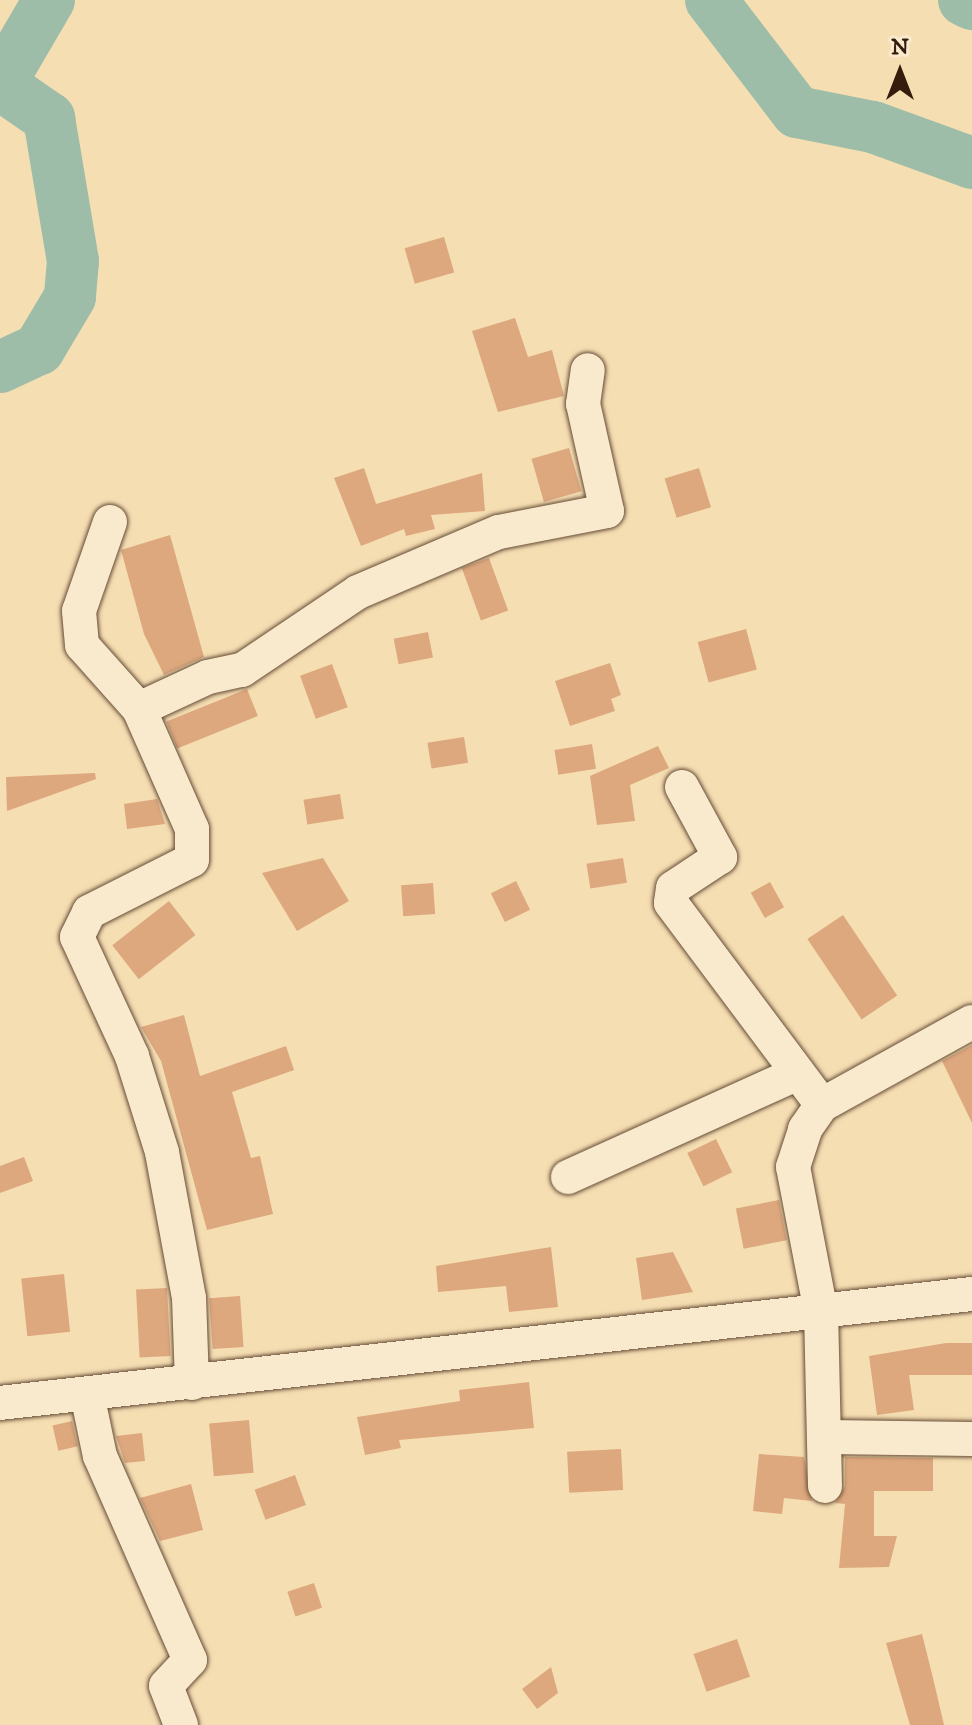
<!DOCTYPE html>
<html>
<head>
<meta charset="utf-8">
<style>
	body { margin:0 }
	#map { position:relative; width:972px; height:1725px; overflow:hidden; background:#f6deb3; font-family:"IM FELL DW Pica",serif }
	div>[style] { position:absolute }
	.river>* { height:52px; margin:-26px; padding:0 26px; transform-origin:26px; border-radius:26px; background:#9ebda8 }
	.building>* { inset:0; background:#dda87e; transform-origin:0 0 }
	.roads { filter:drop-shadow(0 0 2px #654c36) drop-shadow(0 0 2px #654c36) }
	.minor>* { height:34px; margin:-17px; padding:0 17px; transform-origin:17px; border-radius:17px; background:#f9eace }
	span { translate:-50% -50%; white-space:nowrap; text-align:center; line-height:1.15; -webkit-text-stroke:6px #f9eace; paint-order:stroke }
	.north { position:absolute; left:860px; top:32px; width:80px; height:80px; -webkit-text-stroke:6px #f9eace; paint-order:stroke; rotate:0deg; font-size:22px; font-weight:700; line-height:32px; text-align:center; color:#351c0d }
	.north::after { content:''; display:block; margin:auto; width:28px; height:36px; background:#351c0d; clip-path:polygon(50% 0,100% 100%,50% 72%,0 100%) }
</style>
</head>
<body>
<div id="map">
	<div class="river">
		<i style="left:711px;top:0;width:141px;rotate:52.5deg"></i>
		<i style="left:797px;top:112px;width:77px;rotate:11.2deg"></i>
		<i style="left:873px;top:127px;width:105px;rotate:20deg"></i>
		<i style="left:964px;top:0;width:9px;rotate:27deg"></i>
		<i style="left:0;top:84px;width:60px;rotate:34.8deg"></i>
		<i style="left:49px;top:118px;width:145px;rotate:80.5deg"></i>
		<i style="left:73px;top:261px;width:36px;rotate:95deg"></i>
		<i style="left:70px;top:297px;width:61px;rotate:120.8deg"></i>
		<i style="left:39px;top:349px;width:43px;rotate:155.2deg"></i>
		<i style="left:0;top:84px;width:97px;rotate:-59.7deg"></i>
	</div>
	<div class="building">
		<i style="left:444px;top:237px;width:37px;height:41px;rotate:74deg"></i>
		<i style="clip-path:polygon(515px 318px,528px 357px,552px 350px,564px 396px,498px 412px,472px 331px)"></i>
		<i style="left:569px;top:448px;width:45px;height:39px;rotate:74deg"></i>
		<i style="clip-path:polygon(364px 468px,376px 504px,482px 473px,485px 511px,431px 515px,435px 529px,406px 536px,404px 529px,361px 546px,334px 478px)"></i>
		<i style="left:699px;top:468px;width:41px;height:36px;rotate:73deg"></i>
		<i style="clip-path:polygon(170px 535px,204px 657px,164px 675px,144px 634px,121px 550px)"></i>
		<i style="left:489px;top:558px;width:56px;height:29px;rotate:70deg"></i>
		<i style="left:746px;top:629px;width:42px;height:50px;rotate:75deg"></i>
		<i style="left:428px;top:632px;width:26px;height:35px;rotate:79deg"></i>
		<i style="clip-path:polygon(610px 663px,621px 695px,611px 699px,615px 711px,570px 726px,555px 681px)"></i>
		<i style="left:332px;top:664px;width:46px;height:34px;rotate:70deg"></i>
		<i style="left:247px;top:689px;width:29px;height:87px;rotate:68deg"></i>
		<i style="left:464px;top:737px;width:26px;height:37px;rotate:81deg"></i>
		<i style="left:592px;top:744px;width:25px;height:38px;rotate:81deg"></i>
		<i style="clip-path:polygon(658px 746px,669px 768px,630px 785px,635px 821px,597px 825px,590px 776px)"></i>
		<i style="clip-path:polygon(95px 773px,96px 779px,7px 811px,6px 777px)"></i>
		<i style="left:340px;top:794px;width:25px;height:37px;rotate:81deg"></i>
		<i style="clip-path:polygon(157px 799px,165px 824px,127px 829px,124px 804px)"></i>
		<i style="clip-path:polygon(323px 858px,349px 901px,297px 931px,262px 873px)"></i>
		<i style="left:623px;top:858px;width:25px;height:37px;rotate:81deg"></i>
		<i style="left:516px;top:881px;width:32px;height:28px;rotate:64deg"></i>
		<i style="left:770px;top:882px;width:29px;height:22px;rotate:61deg"></i>
		<i style="left:433px;top:883px;width:31px;height:32px;rotate:86deg"></i>
		<i style="left:169px;top:901px;width:43px;height:72px;rotate:52deg"></i>
		<i style="left:843px;top:915px;width:97px;height:43px;rotate:56deg"></i>
		<i style="clip-path:polygon(184px 1015px,200px 1076px,286px 1046px,294px 1070px,232px 1092px,251px 1158px,260px 1156px,273px 1214px,207px 1230px,161px 1061px,141px 1027px)"></i>
		<i style="clip-path:polygon(972px 1045px,972px 1123px,942px 1061px)"></i>
		<i style="left:716px;top:1139px;width:37px;height:32px;rotate:64deg"></i>
		<i style="clip-path:polygon(24px 1157px,33px 1181px,0 1193px,0 1166px)"></i>
		<i style="left:779px;top:1200px;width:41px;height:44px;rotate:79deg"></i>
		<i style="clip-path:polygon(551px 1247px,558px 1307px,509px 1312px,506px 1286px,438px 1292px,436px 1266px)"></i>
		<i style="clip-path:polygon(673px 1252px,693px 1292px,642px 1300px,636px 1258px)"></i>
		<i style="left:64px;top:1274px;width:58px;height:43px;rotate:84deg"></i>
		<i style="left:167px;top:1288px;width:68px;height:31px;rotate:87deg"></i>
		<i style="left:240px;top:1296px;width:51px;height:31px;rotate:86deg"></i>
		<i style="clip-path:polygon(946px 1343px,972px 1343px,972px 1375px,909px 1375px,914px 1410px,877px 1415px,869px 1356px)"></i>
		<i style="clip-path:polygon(529px 1382px,534px 1428px,399px 1440px,401px 1448px,365px 1455px,357px 1417px,460px 1401px,459px 1390px)"></i>
		<i style="left:249px;top:1420px;width:53px;height:40px;rotate:85deg"></i>
		<i style="left:72px;top:1421px;width:26px;height:20px;rotate:77deg"></i>
		<i style="clip-path:polygon(142px 1433px,145px 1461px,125px 1463px,116px 1436px)"></i>
		<i style="left:621px;top:1449px;width:41px;height:54px;rotate:87deg"></i>
		<i style="clip-path:polygon(759px 1454px,804px 1457px,812px 1501px,784px 1498px,782px 1514px,753px 1511px)"></i>
		<i style="clip-path:polygon(845px 1457px,933px 1458px,933px 1491px,874px 1491px,874px 1536px,897px 1536px,889px 1567px,839px 1568px,845px 1504px,835px 1503px,845px 1486px)"></i>
		<i style="left:295px;top:1475px;width:32px;height:43px;rotate:70deg"></i>
		<i style="clip-path:polygon(191px 1484px,203px 1530px,160px 1541px,140px 1498px)"></i>
		<i style="left:314px;top:1583px;width:26px;height:28px;rotate:72deg"></i>
		<i style="clip-path:polygon(922px 1634px,933px 1678px,944px 1725px,910px 1725px,886px 1643px)"></i>
		<i style="left:737px;top:1639px;width:40px;height:46px;rotate:71deg"></i>
		<i style="clip-path:polygon(551px 1667px,558px 1693px,537px 1709px,522px 1689px)"></i>
	</div>
	<div class="roads">
		<div class="minor">
			<i style="left:110px;top:522px;width:94px;rotate:109.2deg"></i>
			<i style="left:79px;top:611px;width:34px;rotate:85deg"></i>
			<i style="left:82px;top:645px;width:86px;rotate:48.3deg"></i>
			<i style="left:682px;top:787px;width:80px;rotate:61.5deg"></i>
			<i style="left:720px;top:857px;width:56px;rotate:146.6deg"></i>
			<i style="left:673px;top:888px;width:15px;rotate:98deg"></i>
			<i style="left:671px;top:903px;width:252px;rotate:53.2deg"></i>
			<i style="left:568px;top:1177px;width:252px;rotate:-24.3deg"></i>
			<i style="left:192px;top:1383px;width:85px;rotate:-92deg"></i>
			<i style="left:189px;top:1298px;width:148px;rotate:-100.5deg"></i>
			<i style="left:162px;top:1152px;width:101px;rotate:-107.4deg"></i>
			<i style="left:132px;top:1056px;width:131px;rotate:-114.8deg"></i>
			<i style="left:77px;top:937px;width:28px;rotate:-64deg"></i>
			<i style="left:89px;top:912px;width:115px;rotate:-26.8deg"></i>
			<i style="left:192px;top:860px;width:31px;rotate:-90deg"></i>
			<i style="left:192px;top:829px;width:131px;rotate:-113.8deg"></i>
			<i style="left:139px;top:709px;width:76px;rotate:-24.9deg"></i>
			<i style="left:208px;top:677px;width:35px;rotate:-12deg"></i>
			<i style="left:242px;top:670px;width:140px;rotate:-33.9deg"></i>
			<i style="left:358px;top:592px;width:153px;rotate:-23.1deg"></i>
			<i style="left:499px;top:532px;width:110px;rotate:-11deg"></i>
			<i style="left:607px;top:511px;width:110px;rotate:-102.6deg"></i>
			<i style="left:583px;top:404px;width:34px;rotate:-82deg"></i>
			<i style="left:87px;top:1394px;width:63px;rotate:78.2deg"></i>
			<i style="left:100px;top:1456px;width:223px;rotate:66.2deg"></i>
			<i style="left:190px;top:1660px;width:35px;rotate:133deg"></i>
			<i style="left:166px;top:1686px;width:42px;rotate:69deg"></i>
			<i style="left:0;top:1403px;width:978px;rotate:-6.4deg"></i>
			<i style="left:827px;top:1437px;width:145px;rotate:0.8deg"></i>
			<i style="left:825px;top:1486px;width:174px;rotate:-91.3deg"></i>
			<i style="left:821px;top:1312px;width:148px;rotate:-100.9deg"></i>
			<i style="left:793px;top:1167px;width:40px;rotate:-72deg"></i>
			<i style="left:805px;top:1129px;width:29px;rotate:-55deg"></i>
			<i style="left:822px;top:1105px;width:171px;rotate:-29deg"></i>
		</div>
	</div>
	<div class="north">N</div>
</div>
</body>
</html>
